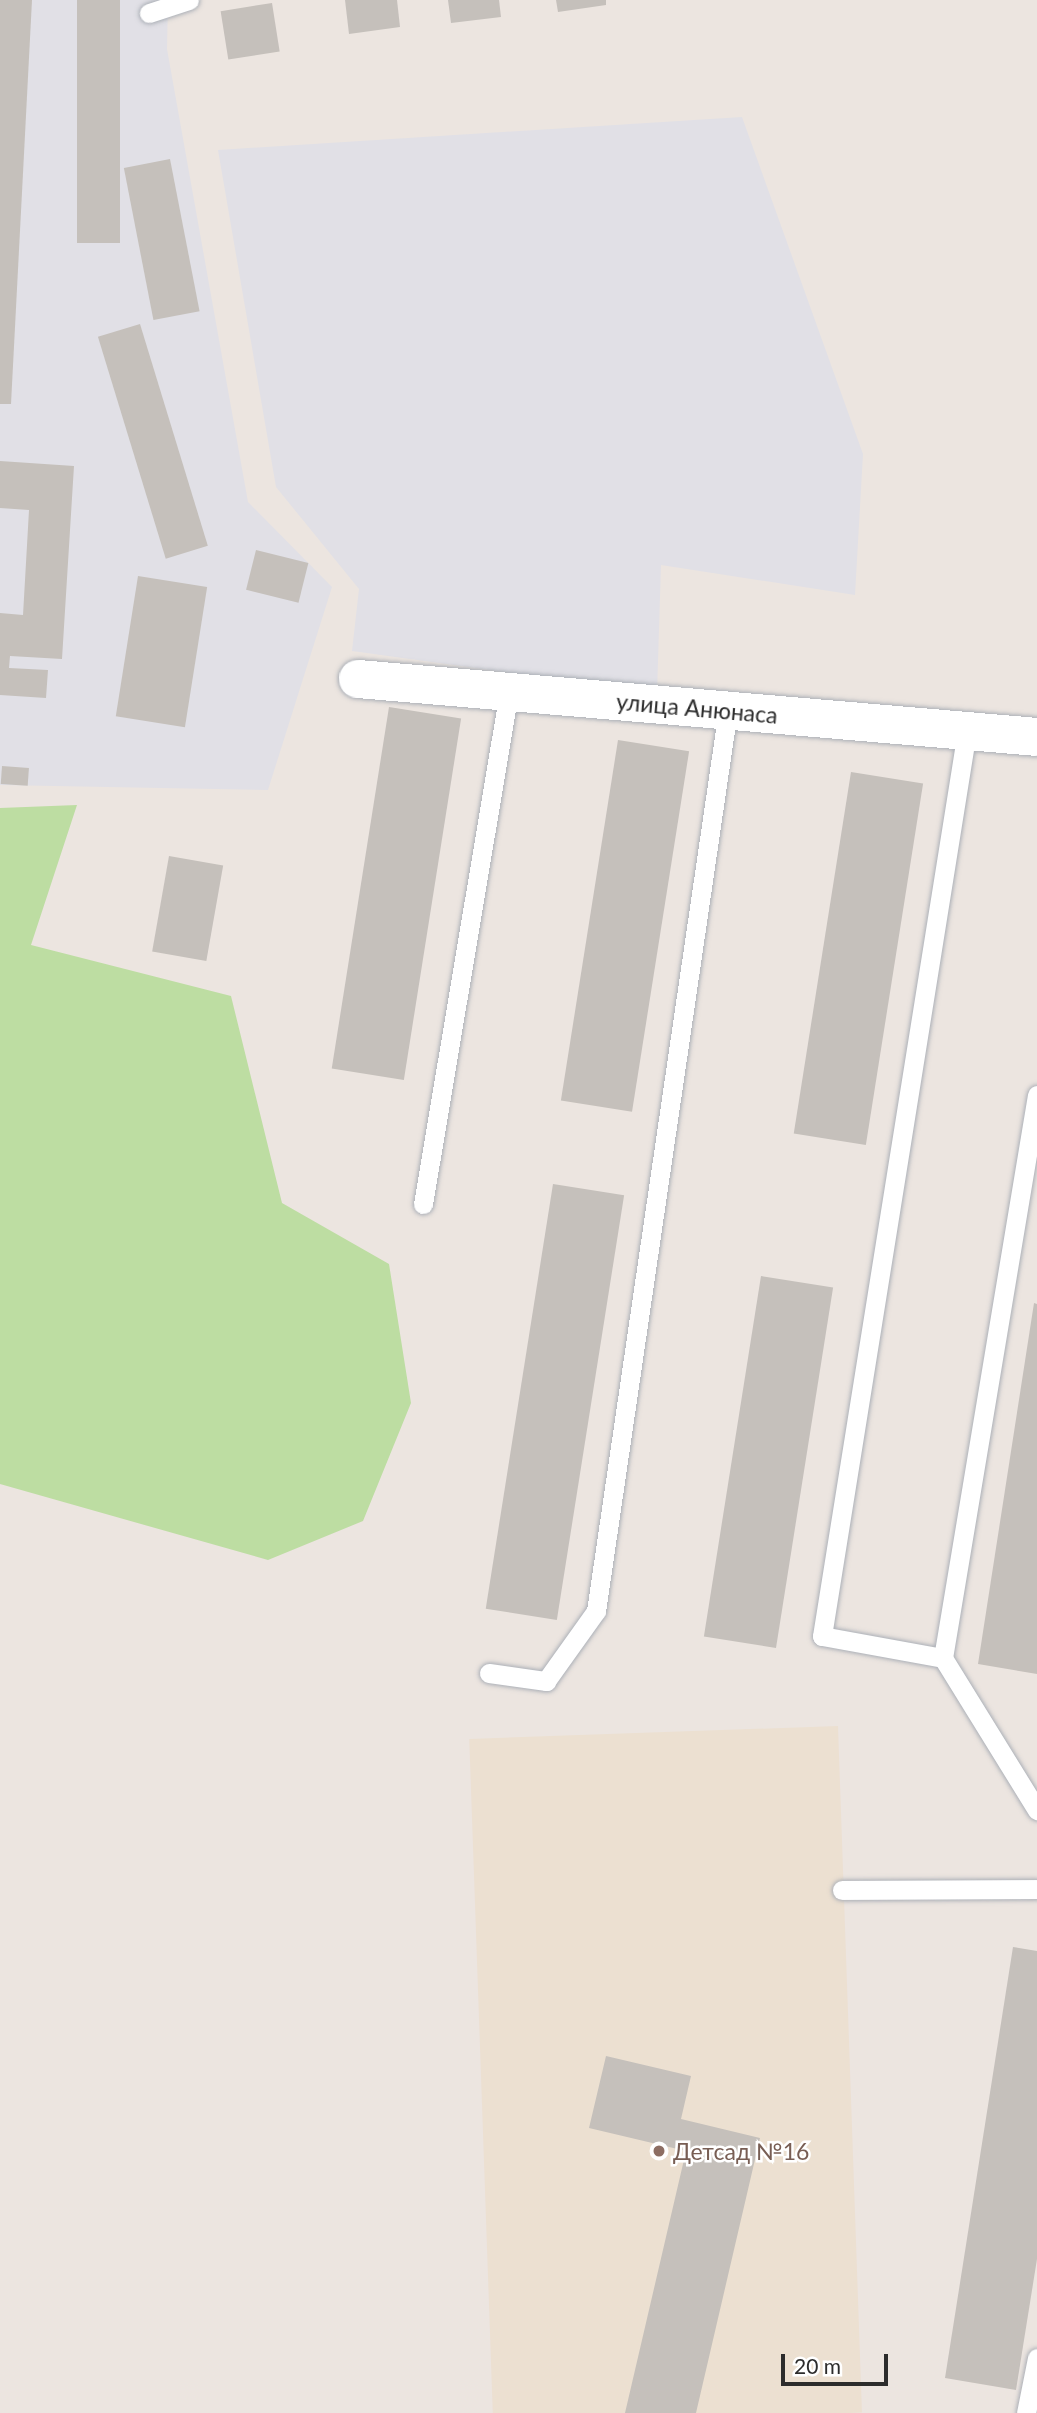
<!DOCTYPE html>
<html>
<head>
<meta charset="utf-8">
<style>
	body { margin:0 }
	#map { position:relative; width:1037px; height:2413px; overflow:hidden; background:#ece5e0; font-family:Lato,sans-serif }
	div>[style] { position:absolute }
	.industrial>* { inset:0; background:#e1e0e6 }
	.education>* { inset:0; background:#ece0d1; transform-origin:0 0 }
	.green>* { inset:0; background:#bddda2 }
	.building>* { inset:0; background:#c5c0bb; transform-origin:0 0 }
	.roads { filter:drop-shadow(0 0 2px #acb0b7) drop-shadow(0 0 2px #acb0b7) }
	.service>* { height:19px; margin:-9.5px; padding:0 9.5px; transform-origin:9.5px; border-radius:9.5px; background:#fff }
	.minor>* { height:38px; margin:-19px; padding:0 19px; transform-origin:19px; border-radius:19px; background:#fff }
	.dots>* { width:19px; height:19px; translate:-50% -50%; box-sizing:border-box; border:4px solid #fff; border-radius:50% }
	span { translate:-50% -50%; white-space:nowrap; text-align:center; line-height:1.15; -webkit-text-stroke:5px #fff; paint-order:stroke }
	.street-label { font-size:23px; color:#2c2c2c }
	.education-label { font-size:23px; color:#785e54 }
	.left { translate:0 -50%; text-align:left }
	.scale { position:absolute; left:781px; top:2354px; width:107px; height:32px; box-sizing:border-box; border:4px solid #2c2c2c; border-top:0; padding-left:9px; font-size:21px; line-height:24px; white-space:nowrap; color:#2c2c2c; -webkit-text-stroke:5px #fff; paint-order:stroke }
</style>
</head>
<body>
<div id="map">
	<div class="industrial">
		<i style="clip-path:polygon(0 0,168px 0,167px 49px,248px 502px,332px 587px,268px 790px,0 785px)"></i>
		<i style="clip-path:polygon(742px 117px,863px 454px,855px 595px,661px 565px,657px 693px,352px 651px,359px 589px,276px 487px,218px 150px)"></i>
	</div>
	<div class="education">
		<i style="left:838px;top:1726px;width:687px;height:369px;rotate:88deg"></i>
	</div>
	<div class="green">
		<i style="clip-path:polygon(77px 805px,31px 945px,231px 996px,282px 1203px,389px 1264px,411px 1403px,363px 1521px,268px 1560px,0 1484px,0 808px)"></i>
	</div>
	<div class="building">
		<i style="clip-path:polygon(0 0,32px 0,11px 404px,0 404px)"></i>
		<i style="left:77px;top:0;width:43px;height:243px"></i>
		<i style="clip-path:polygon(345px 0,397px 0,400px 27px,349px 34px)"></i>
		<i style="clip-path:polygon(448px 0,499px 0,501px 17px,451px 23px)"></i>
		<i style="clip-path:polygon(556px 0,606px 0,606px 5px,558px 12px)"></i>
		<i style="left:272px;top:3px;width:49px;height:52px;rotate:81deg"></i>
		<i style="left:170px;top:159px;width:155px;height:47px;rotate:79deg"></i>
		<i style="left:140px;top:324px;width:232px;height:44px;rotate:73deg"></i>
		<i style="clip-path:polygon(0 461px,74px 466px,62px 659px,10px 656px,9px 668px,48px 670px,46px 698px,0 695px,0 613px,23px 615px,29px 510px,0 508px)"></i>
		<i style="left:256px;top:550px;width:54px;height:41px;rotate:14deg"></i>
		<i style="left:138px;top:576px;width:70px;height:142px;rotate:9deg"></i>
		<i style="left:389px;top:707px;width:73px;height:366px;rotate:9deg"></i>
		<i style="left:618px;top:740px;width:72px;height:365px;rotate:9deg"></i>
		<i style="left:2px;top:766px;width:27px;height:18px;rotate:4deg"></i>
		<i style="left:851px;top:772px;width:73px;height:366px;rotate:9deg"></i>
		<i style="left:169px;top:856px;width:55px;height:97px;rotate:10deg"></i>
		<i style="left:553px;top:1184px;width:72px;height:430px;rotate:9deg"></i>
		<i style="left:761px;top:1276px;width:73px;height:365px;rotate:9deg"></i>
		<i style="clip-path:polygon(1034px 1303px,1037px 1304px,1037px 1674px,978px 1664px)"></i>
		<i style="clip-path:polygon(1013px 1947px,1037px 1951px,1037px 2259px,1016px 2390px,945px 2378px)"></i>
		<i style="clip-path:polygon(606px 2056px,691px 2076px,681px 2119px,760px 2138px,696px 2413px,625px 2413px,686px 2151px,589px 2128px)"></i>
	</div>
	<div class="roads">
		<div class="service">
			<i style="left:149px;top:13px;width:42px;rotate:-18deg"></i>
			<i style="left:1037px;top:1095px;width:571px;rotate:99.48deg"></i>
			<i style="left:943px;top:1658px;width:179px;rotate:58.3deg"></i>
			<i style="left:423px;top:1204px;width:520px;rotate:-80.48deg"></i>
			<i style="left:943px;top:1658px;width:123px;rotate:-169.7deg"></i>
			<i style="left:822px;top:1636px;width:917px;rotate:-80.9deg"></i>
			<i style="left:489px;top:1673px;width:58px;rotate:8deg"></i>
			<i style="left:546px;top:1681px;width:86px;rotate:-54.5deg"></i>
			<i style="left:596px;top:1611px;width:911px;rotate:-81.67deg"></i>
			<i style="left:842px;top:1890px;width:195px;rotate:-0.3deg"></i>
			<i style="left:1026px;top:2413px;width:56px;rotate:-78.7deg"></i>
		</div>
		<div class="minor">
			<i style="left:358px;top:679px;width:681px;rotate:4.88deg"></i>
		</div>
	</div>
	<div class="dots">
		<i style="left:659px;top:2151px;background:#8d6e63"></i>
	</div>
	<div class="street-label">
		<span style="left:697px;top:708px;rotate:5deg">улица Анюнаса</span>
	</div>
	<div class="education-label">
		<span class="left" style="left:673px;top:2151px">Детсад №16</span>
	</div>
	<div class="scale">20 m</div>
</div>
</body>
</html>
